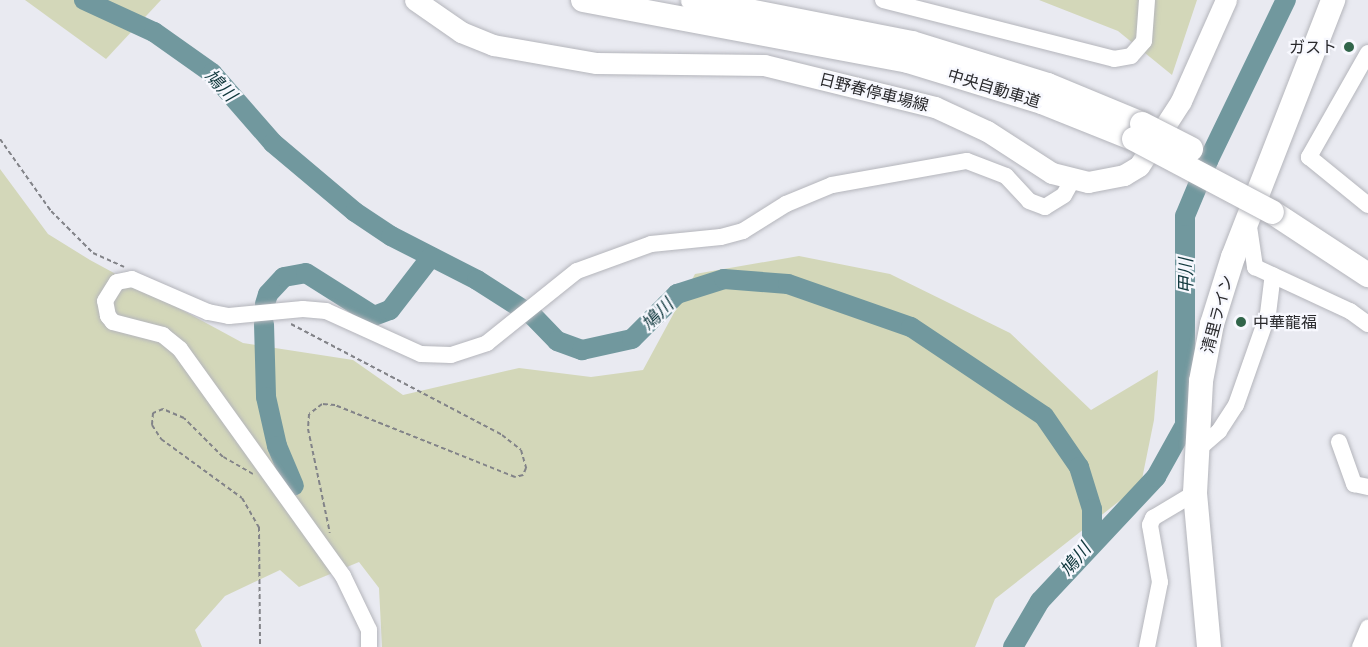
<!DOCTYPE html>
<html>
<head>
<meta charset="utf-8">
<style>
	body { margin:0 }
	#map { position:relative; width:1368px; height:647px; overflow:hidden; background:#e9eaf1; font-family:Lato,"Noto Sans JP",sans-serif }
	div>[style] { position:absolute }
	.green>* { inset:0; background:#d3d7b9 }
	.river>* { height:20px; margin:-10px; padding:0 10px; transform-origin:10px; border-radius:10px; background:#71989e }
	.path>* { height:2px; margin-top:-1px; transform-origin:0; background:repeating-linear-gradient(90deg,#828388 0 4.5px,transparent 0 7.5px) }
	.roads { filter:drop-shadow(0 0 2px #b4b5bb) drop-shadow(0 0 2px #b4b5bb) }
	.minor>* { height:16px; margin:-8px; padding:0 8px; transform-origin:8px; border-radius:8px; background:#fff }
	.major>* { height:21px; margin:-10.5px; padding:0 10.5px; transform-origin:10.5px; border-radius:10.5px; background:#fff }
	.highway>* { height:24px; margin:-12px; padding:0 12px; transform-origin:12px; border-radius:12px; background:#fff }
	.bridges { filter:drop-shadow(0 0 2px #b4b5bb) drop-shadow(0 0 2px #b4b5bb) }
	.highway-bridge>* { height:24px; margin:-12px; padding:0 12px; transform-origin:12px; border-radius:12px; background:#fff }
	.dots>* { width:16px; height:16px; translate:-50% -50%; box-sizing:border-box; border:3px solid #f7f8fe; border-radius:50% }
	span { translate:-50% -50%; white-space:nowrap; text-align:center; line-height:1.15; -webkit-text-stroke:4.5px #f7f8fe; paint-order:stroke }
	.poi-label { font-size:16px; color:#29292c }
	.right { translate:-100% -50%; text-align:right }
	.left { translate:0 -50%; text-align:left }
	.street-label { font-size:16px; color:#29292c }
	.water-label { font-size:18px; color:#0f373c; font-style:italic }
</style>
</head>
<body>
<div id="map">
	<div class="green">
		<i style="clip-path:polygon(25px 0,161px 0,106px 59px)"></i>
		<i style="clip-path:polygon(1039px 0,1197px 0,1172px 75px,1118px 31px)"></i>
		<i style="clip-path:polygon(0 169px,48px 234px,90px 260px,243px 343px,353px 360px,403px 395px,519px 368px,591px 377px,643px 370px,695px 274px,799px 256px,890px 274px,1010px 333px,1091px 410px,1158px 370px,1154px 420px,1141px 484px,995px 599px,975px 647px,382px 647px,379px 588px,359px 562px,299px 587px,280px 570px,225px 596px,195px 630px,202px 647px,0 647px)"></i>
	</div>
	<div class="river">
		<i style="left:84px;top:0;width:77px;rotate:24.6deg"></i>
		<i style="left:154px;top:32px;width:71px;rotate:35.3deg"></i>
		<i style="left:212px;top:73px;width:93px;rotate:48.9deg"></i>
		<i style="left:273px;top:143px;width:107px;rotate:40.1deg"></i>
		<i style="left:355px;top:212px;width:43px;rotate:33.7deg"></i>
		<i style="left:391px;top:236px;width:97px;rotate:27.1deg"></i>
		<i style="left:477px;top:280px;width:67px;rotate:32.7deg"></i>
		<i style="left:533px;top:316px;width:35px;rotate:46deg"></i>
		<i style="left:557px;top:341px;width:27px;rotate:20deg"></i>
		<i style="left:582px;top:350px;width:51px;rotate:-12.4deg"></i>
		<i style="left:632px;top:339px;width:64px;rotate:-45deg"></i>
		<i style="left:677px;top:294px;width:49px;rotate:-17.7deg"></i>
		<i style="left:724px;top:279px;width:64px;rotate:4.5deg"></i>
		<i style="left:788px;top:284px;width:130px;rotate:19.3deg"></i>
		<i style="left:911px;top:327px;width:160px;rotate:33.8deg"></i>
		<i style="left:1044px;top:416px;width:62px;rotate:55.5deg"></i>
		<i style="left:1079px;top:467px;width:44px;rotate:72.8deg"></i>
		<i style="left:1092px;top:509px;width:32px;rotate:90deg"></i>
		<i style="left:265px;top:304px;width:10px;rotate:-73deg"></i>
		<i style="left:268px;top:294px;width:23px;rotate:-47deg"></i>
		<i style="left:284px;top:277px;width:22px;rotate:-10deg"></i>
		<i style="left:306px;top:273px;width:80px;rotate:32.3deg"></i>
		<i style="left:374px;top:316px;width:17px;rotate:-21deg"></i>
		<i style="left:390px;top:310px;width:67px;rotate:-52.3deg"></i>
		<i style="left:264px;top:324px;width:73px;rotate:88.4deg"></i>
		<i style="left:266px;top:397px;width:50px;rotate:77.3deg"></i>
		<i style="left:277px;top:446px;width:43px;rotate:67deg"></i>
		<i style="left:1013px;top:647px;width:53px;rotate:-59.6deg"></i>
		<i style="left:1040px;top:601px;width:170px;rotate:-46.9deg"></i>
		<i style="left:1156px;top:477px;width:60px;rotate:-60.9deg"></i>
		<i style="left:1185px;top:425px;width:209px;rotate:-90deg"></i>
		<i style="left:1185px;top:216px;width:60px;rotate:-67.3deg"></i>
		<i style="left:1208px;top:161px;width:179px;rotate:-64.2deg"></i>
	</div>
	<div class="path">
		<i style="left:0;top:139px;width:88px;rotate:54.7deg"></i>
		<i style="left:51px;top:211px;width:59px;rotate:45deg"></i>
		<i style="left:93px;top:253px;width:34px;rotate:24deg"></i>
		<i style="left:291px;top:324px;width:238px;rotate:27.7deg"></i>
		<i style="left:502px;top:435px;width:24px;rotate:38deg"></i>
		<i style="left:521px;top:450px;width:19px;rotate:74deg"></i>
		<i style="left:526px;top:468px;width:8px;rotate:113deg"></i>
		<i style="left:523px;top:475px;width:8px;rotate:166deg"></i>
		<i style="left:515px;top:477px;width:194px;rotate:-158.2deg"></i>
		<i style="left:335px;top:405px;width:13px;rotate:-176deg"></i>
		<i style="left:322px;top:404px;width:16px;rotate:142deg"></i>
		<i style="left:309px;top:414px;width:15px;rotate:94deg"></i>
		<i style="left:308px;top:429px;width:106px;rotate:78.1deg"></i>
		<i style="left:253px;top:474px;width:34px;rotate:-150deg"></i>
		<i style="left:223px;top:457px;width:55px;rotate:-135deg"></i>
		<i style="left:184px;top:418px;width:23px;rotate:-157deg"></i>
		<i style="left:163px;top:409px;width:11px;rotate:158deg"></i>
		<i style="left:153px;top:413px;width:12px;rotate:95deg"></i>
		<i style="left:152px;top:425px;width:17px;rotate:57deg"></i>
		<i style="left:161px;top:439px;width:100px;rotate:36.1deg"></i>
		<i style="left:242px;top:498px;width:34px;rotate:60deg"></i>
		<i style="left:259px;top:527px;width:120px;rotate:89.5deg"></i>
	</div>
	<div class="roads">
		<div class="minor">
			<i style="left:883px;top:0;width:238px;rotate:14.3deg"></i>
			<i style="left:1114px;top:59px;width:17px;rotate:-10deg"></i>
			<i style="left:1131px;top:56px;width:20px;rotate:-49deg"></i>
			<i style="left:1144px;top:41px;width:41px;rotate:-85.8deg"></i>
			<i style="left:1368px;top:53px;width:120px;rotate:119.6deg"></i>
			<i style="left:1309px;top:157px;width:76px;rotate:39.1deg"></i>
			<i style="left:1248px;top:220px;width:48px;rotate:81.5deg"></i>
			<i style="left:1255px;top:267px;width:105px;rotate:24.9deg"></i>
			<i style="left:1350px;top:311px;width:22px;rotate:36deg"></i>
			<i style="left:1339px;top:442px;width:45px;rotate:70.3deg"></i>
			<i style="left:1354px;top:484px;width:14px;rotate:12deg"></i>
			<i style="left:1195px;top:452px;width:32px;rotate:-41deg"></i>
			<i style="left:1219px;top:431px;width:31px;rotate:-57deg"></i>
			<i style="left:1236px;top:405px;width:96px;rotate:-70.6deg"></i>
			<i style="left:1268px;top:314px;width:39px;rotate:-83deg"></i>
			<i style="left:369px;top:647px;width:17px;rotate:-90deg"></i>
			<i style="left:369px;top:630px;width:60px;rotate:-115.7deg"></i>
			<i style="left:343px;top:576px;width:279px;rotate:-125.7deg"></i>
			<i style="left:180px;top:349px;width:22px;rotate:-141deg"></i>
			<i style="left:163px;top:335px;width:52px;rotate:-165.4deg"></i>
			<i style="left:113px;top:322px;width:8px;rotate:-130deg"></i>
			<i style="left:108px;top:316px;width:15px;rotate:-101deg"></i>
			<i style="left:105px;top:301px;width:22px;rotate:-58deg"></i>
			<i style="left:117px;top:282px;width:15px;rotate:-11deg"></i>
			<i style="left:132px;top:279px;width:83px;rotate:23.5deg"></i>
			<i style="left:208px;top:312px;width:21px;rotate:11deg"></i>
			<i style="left:229px;top:316px;width:74px;rotate:-5.4deg"></i>
			<i style="left:303px;top:309px;width:23px;rotate:5deg"></i>
			<i style="left:326px;top:311px;width:104px;rotate:24.4deg"></i>
			<i style="left:421px;top:354px;width:30px;rotate:2deg"></i>
			<i style="left:451px;top:355px;width:38px;rotate:-18deg"></i>
			<i style="left:487px;top:343px;width:115px;rotate:-38.7deg"></i>
			<i style="left:577px;top:271px;width:79px;rotate:-20deg"></i>
			<i style="left:651px;top:244px;width:70px;rotate:-5.7deg"></i>
			<i style="left:721px;top:237px;width:23px;rotate:-15deg"></i>
			<i style="left:743px;top:231px;width:51px;rotate:-32.1deg"></i>
			<i style="left:786px;top:204px;width:50px;rotate:-22.4deg"></i>
			<i style="left:832px;top:185px;width:137px;rotate:-10.1deg"></i>
			<i style="left:967px;top:161px;width:42px;rotate:21deg"></i>
			<i style="left:1006px;top:176px;width:34px;rotate:47deg"></i>
			<i style="left:1029px;top:201px;width:17px;rotate:21deg"></i>
			<i style="left:1045px;top:207px;width:22px;rotate:-32deg"></i>
			<i style="left:1064px;top:195px;width:18px;rotate:-61deg"></i>
			<i style="left:1147px;top:647px;width:66px;rotate:-78.7deg"></i>
			<i style="left:1160px;top:582px;width:58px;rotate:-100deg"></i>
			<i style="left:1150px;top:525px;width:8px;rotate:-67deg"></i>
			<i style="left:1153px;top:518px;width:49px;rotate:-30.8deg"></i>
			<i style="left:1360px;top:647px;width:21px;rotate:-67deg"></i>
		</div>
		<div class="major">
			<i style="left:415px;top:0;width:56px;rotate:34.8deg"></i>
			<i style="left:461px;top:32px;width:35px;rotate:22deg"></i>
			<i style="left:493px;top:45px;width:105px;rotate:9.9deg"></i>
			<i style="left:596px;top:63px;width:168px;rotate:0.7deg"></i>
			<i style="left:764px;top:65px;width:176px;rotate:13.8deg"></i>
			<i style="left:935px;top:107px;width:57px;rotate:24.8deg"></i>
			<i style="left:987px;top:131px;width:77px;rotate:32.9deg"></i>
			<i style="left:1052px;top:173px;width:37px;rotate:14deg"></i>
			<i style="left:1088px;top:182px;width:37px;rotate:-11deg"></i>
			<i style="left:1124px;top:175px;width:17px;rotate:-31deg"></i>
			<i style="left:1139px;top:166px;width:77px;rotate:-57.1deg"></i>
			<i style="left:1181px;top:101px;width:111px;rotate:-66deg"></i>
		</div>
		<div class="highway">
			<i style="left:583px;top:0;width:331px;rotate:10.6deg"></i>
			<i style="left:908px;top:61px;width:140px;rotate:17deg"></i>
			<i style="left:1042px;top:102px;width:99px;rotate:21.9deg"></i>
			<i style="left:693px;top:0;width:223px;rotate:11.1deg"></i>
			<i style="left:912px;top:43px;width:142px;rotate:17.2deg"></i>
			<i style="left:1048px;top:85px;width:102px;rotate:22.5deg"></i>
			<i style="left:1272px;top:212px;width:115px;rotate:33.3deg"></i>
			<i style="left:1209px;top:647px;width:155px;rotate:-95.2deg"></i>
			<i style="left:1195px;top:493px;width:112px;rotate:-86.9deg"></i>
			<i style="left:1201px;top:381px;width:58px;rotate:-79.1deg"></i>
			<i style="left:1212px;top:324px;width:70px;rotate:-72.6deg"></i>
			<i style="left:1233px;top:257px;width:276px;rotate:-68.7deg"></i>
		</div>
	</div>
	<div class="bridges">
		<div class="highway-bridge">
			<i style="left:1142px;top:124px;width:55px;rotate:27deg"></i>
			<i style="left:1134px;top:139px;width:156px;rotate:27.9deg"></i>
		</div>
	</div>
	<div class="dots">
		<i style="left:1349px;top:47px;background:#31654a"></i>
		<i style="left:1241px;top:322px;background:#31654a"></i>
	</div>
	<div class="poi-label">
		<span class="right" style="left:1337px;top:47px">ガスト</span>
		<span class="left" style="left:1253px;top:322px">中華龍福</span>
	</div>
	<div class="street-label">
		<span style="left:994px;top:88px;rotate:17deg">中央自動車道</span>
		<span style="left:874px;top:92px;rotate:14deg">日野春停車場線</span>
		<span style="left:1217px;top:314px;rotate:-75deg">清里ライン</span>
	</div>
	<div class="water-label">
		<span style="left:221px;top:85px;rotate:46deg">鳩川</span>
		<span style="left:1185px;top:276px;rotate:-90deg">甲川</span>
		<span style="left:657px;top:314px;rotate:-45deg">鳩川</span>
		<span style="left:1075px;top:559px;rotate:-51deg">鳩川</span>
	</div>
</div>
</body>
</html>
